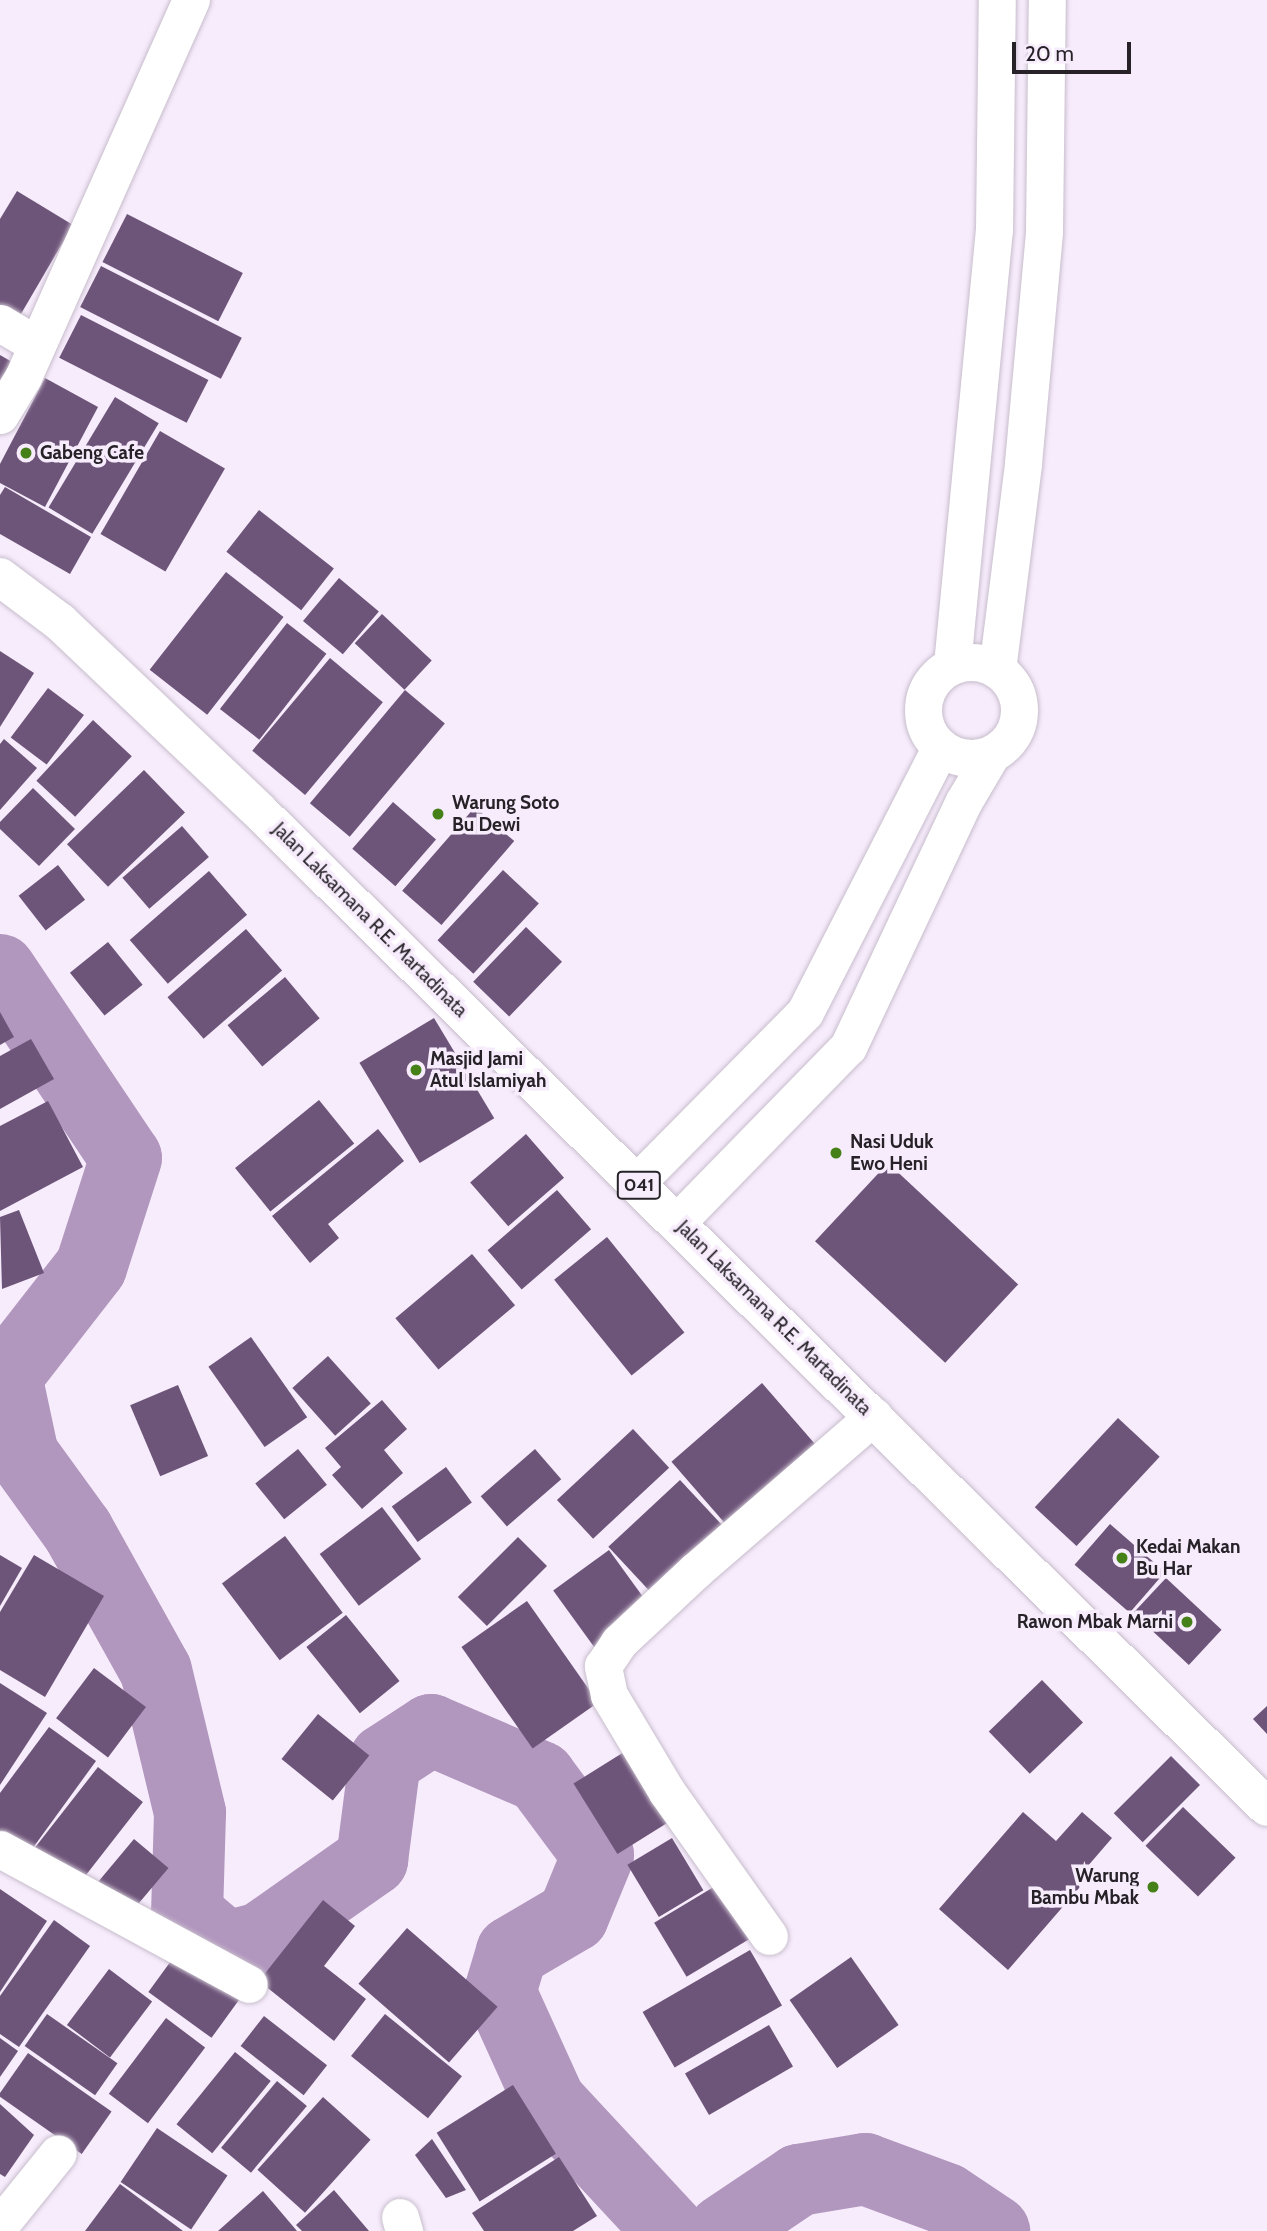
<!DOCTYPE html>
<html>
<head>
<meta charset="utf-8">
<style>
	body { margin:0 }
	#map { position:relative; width:1267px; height:2231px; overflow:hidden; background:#f7ecfc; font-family:Cabin,sans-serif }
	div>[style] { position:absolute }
	.river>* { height:72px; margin:-36px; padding:0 36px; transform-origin:36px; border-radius:36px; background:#b196be }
	.building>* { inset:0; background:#6d5479; transform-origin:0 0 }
	.roads { filter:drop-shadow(0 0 2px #c7bdcc) drop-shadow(0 0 2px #c7bdcc) }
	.street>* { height:37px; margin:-18.5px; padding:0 18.5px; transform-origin:18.5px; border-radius:18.5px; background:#fff }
	.street>.ring { margin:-18.5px; padding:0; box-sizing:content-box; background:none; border:37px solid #fff; border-radius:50% }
	.primary>* { height:38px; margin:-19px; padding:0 19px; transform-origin:19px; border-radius:19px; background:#fff }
	.dots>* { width:19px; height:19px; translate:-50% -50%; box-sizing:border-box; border:4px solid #f7ecfc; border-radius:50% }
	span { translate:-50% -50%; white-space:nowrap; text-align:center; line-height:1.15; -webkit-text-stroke:7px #f7ecfc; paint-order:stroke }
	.shield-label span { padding:2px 5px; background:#f7ecfc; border:2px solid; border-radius:5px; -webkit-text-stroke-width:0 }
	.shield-label { font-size:18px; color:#262228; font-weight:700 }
	.poi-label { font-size:19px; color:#262228; font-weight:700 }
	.left { translate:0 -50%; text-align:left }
	.right { translate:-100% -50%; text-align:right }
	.street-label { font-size:19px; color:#262228 }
	.scale { position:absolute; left:1012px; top:42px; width:119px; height:32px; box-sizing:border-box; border:4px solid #262228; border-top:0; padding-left:9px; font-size:21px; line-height:24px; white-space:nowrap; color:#262228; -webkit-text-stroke:5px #f7ecfc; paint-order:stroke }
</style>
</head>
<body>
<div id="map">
	<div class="river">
		<i style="left:0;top:970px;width:226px;rotate:56.2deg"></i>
		<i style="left:126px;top:1158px;width:114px;rotate:107.8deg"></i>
		<i style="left:91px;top:1267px;width:138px;rotate:127.9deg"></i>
		<i style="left:6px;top:1376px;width:81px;rotate:77.9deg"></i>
		<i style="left:23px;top:1455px;width:94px;rotate:54.1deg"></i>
		<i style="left:78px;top:1531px;width:160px;rotate:60.9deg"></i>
		<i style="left:156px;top:1671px;width:146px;rotate:76.5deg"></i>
		<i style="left:190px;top:1813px;width:101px;rotate:91.7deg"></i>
		<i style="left:187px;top:1914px;width:51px;rotate:40.2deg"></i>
		<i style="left:226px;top:1947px;width:36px;rotate:-14deg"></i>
		<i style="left:261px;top:1938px;width:136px;rotate:-35.1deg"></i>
		<i style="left:372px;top:1860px;width:101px;rotate:-82.6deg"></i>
		<i style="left:385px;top:1760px;width:55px;rotate:-33.1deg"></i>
		<i style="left:431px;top:1730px;width:119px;rotate:23.3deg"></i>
		<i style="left:540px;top:1777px;width:97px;rotate:53.4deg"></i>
		<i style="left:598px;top:1855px;width:66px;rotate:112.3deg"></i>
		<i style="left:573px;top:1916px;width:71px;rotate:149.5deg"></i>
		<i style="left:512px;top:1952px;width:42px;rotate:106.7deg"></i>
		<i style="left:500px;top:1992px;width:121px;rotate:65.6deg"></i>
		<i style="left:550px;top:2102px;width:176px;rotate:47.1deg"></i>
		<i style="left:723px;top:2231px;width:92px;rotate:-33.9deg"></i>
		<i style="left:799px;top:2180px;width:67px;rotate:-9.5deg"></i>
		<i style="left:865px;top:2169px;width:86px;rotate:20.3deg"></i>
		<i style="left:946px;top:2199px;width:58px;rotate:33.7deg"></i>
	</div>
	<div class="building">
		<i style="clip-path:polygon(17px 191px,73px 225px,18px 319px,0 308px,0 219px)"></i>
		<i style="left:127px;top:214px;width:130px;height:54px;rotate:27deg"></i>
		<i style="left:101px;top:266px;width:158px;height:46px;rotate:27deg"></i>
		<i style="left:81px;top:315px;width:143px;height:48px;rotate:27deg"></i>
		<i style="clip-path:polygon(0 355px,19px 366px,0 402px)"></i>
		<i style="clip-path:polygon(45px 378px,98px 407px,45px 507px,0 483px,0 464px)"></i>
		<i style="left:115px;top:397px;width:51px;height:129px;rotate:31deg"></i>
		<i style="left:160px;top:431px;width:75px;height:119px;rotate:30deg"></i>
		<i style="clip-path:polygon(5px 487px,91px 537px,70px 574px,0 534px,0 495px)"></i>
		<i style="left:259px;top:510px;width:95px;height:53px;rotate:38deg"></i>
		<i style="left:226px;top:572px;width:73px;height:124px;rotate:38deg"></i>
		<i style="left:339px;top:578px;width:52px;height:56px;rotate:40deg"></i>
		<i style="left:382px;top:614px;width:68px;height:40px;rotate:43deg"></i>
		<i style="left:287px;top:623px;width:50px;height:109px;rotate:38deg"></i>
		<i style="clip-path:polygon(0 651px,34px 673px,0 727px)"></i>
		<i style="left:330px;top:658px;width:69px;height:121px;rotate:40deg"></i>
		<i style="left:48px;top:688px;width:45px;height:62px;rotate:37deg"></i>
		<i style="left:405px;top:690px;width:52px;height:148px;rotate:40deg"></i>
		<i style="left:93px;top:720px;width:53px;height:83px;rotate:43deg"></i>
		<i style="clip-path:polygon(4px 739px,37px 768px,0 810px,0 744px)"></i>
		<i style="left:144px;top:770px;width:59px;height:107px;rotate:46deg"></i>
		<i style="clip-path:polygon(33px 788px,75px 829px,39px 866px,0 829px,0 822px)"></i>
		<i style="left:393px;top:802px;width:57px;height:62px;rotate:41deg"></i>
		<i style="left:475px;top:807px;width:52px;height:111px;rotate:41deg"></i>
		<i style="left:182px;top:826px;width:41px;height:79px;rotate:49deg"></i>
		<i style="left:58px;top:865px;width:44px;height:50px;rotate:52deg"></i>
		<i style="left:503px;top:870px;width:49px;height:96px;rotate:43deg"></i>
		<i style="left:209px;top:871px;width:58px;height:105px;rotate:49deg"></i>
		<i style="left:526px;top:927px;width:50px;height:76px;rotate:44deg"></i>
		<i style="left:246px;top:929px;width:55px;height:104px;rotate:49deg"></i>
		<i style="left:108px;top:942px;width:55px;height:49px;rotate:51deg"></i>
		<i style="left:285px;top:977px;width:54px;height:75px;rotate:50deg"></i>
		<i style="clip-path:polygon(0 1012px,14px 1037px,0 1045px)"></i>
		<i style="left:434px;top:1018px;width:117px;height:87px;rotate:59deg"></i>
		<i style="clip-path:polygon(31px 1039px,54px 1079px,0 1109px,0 1056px)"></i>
		<i style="left:319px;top:1100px;width:56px;height:108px;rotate:51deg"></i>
		<i style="clip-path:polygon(48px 1101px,83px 1167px,0 1211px,0 1126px)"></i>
		<i style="clip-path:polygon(378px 1129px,404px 1161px,328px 1224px,339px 1238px,310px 1263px,272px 1216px)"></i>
		<i style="left:526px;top:1134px;width:58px;height:74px;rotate:49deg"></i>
		<i style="left:888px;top:1163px;width:178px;height:107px;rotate:43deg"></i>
		<i style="left:557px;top:1190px;width:52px;height:92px;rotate:49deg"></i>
		<i style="clip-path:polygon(19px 1210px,44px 1273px,2px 1289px,0 1217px)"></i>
		<i style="left:607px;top:1237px;width:123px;height:68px;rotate:51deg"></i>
		<i style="left:472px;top:1254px;width:67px;height:100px;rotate:50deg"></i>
		<i style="left:251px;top:1337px;width:98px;height:52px;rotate:55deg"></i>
		<i style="left:328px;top:1356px;width:64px;height:48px;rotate:48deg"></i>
		<i style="left:762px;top:1383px;width:93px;height:120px;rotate:49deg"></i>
		<i style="left:178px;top:1385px;width:77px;height:52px;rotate:67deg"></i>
		<i style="clip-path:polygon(382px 1400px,407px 1429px,384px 1450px,403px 1473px,362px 1509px,332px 1475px,341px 1467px,325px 1448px)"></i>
		<i style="left:1118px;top:1418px;width:57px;height:122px;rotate:43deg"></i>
		<i style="left:633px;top:1429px;width:53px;height:104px;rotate:47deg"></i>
		<i style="left:298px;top:1449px;width:46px;height:55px;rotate:51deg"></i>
		<i style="left:535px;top:1449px;width:40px;height:72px;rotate:49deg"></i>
		<i style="left:446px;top:1467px;width:44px;height:67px;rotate:54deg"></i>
		<i style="left:680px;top:1480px;width:69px;height:98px;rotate:47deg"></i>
		<i style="left:382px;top:1507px;width:65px;height:78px;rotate:53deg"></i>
		<i style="left:1110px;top:1524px;width:73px;height:54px;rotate:41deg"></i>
		<i style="left:285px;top:1536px;width:96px;height:79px;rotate:53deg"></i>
		<i style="left:518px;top:1537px;width:41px;height:85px;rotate:45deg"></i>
		<i style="left:609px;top:1550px;width:70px;height:69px;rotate:54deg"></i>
		<i style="clip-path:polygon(0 1555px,22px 1568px,0 1606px)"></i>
		<i style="clip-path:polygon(34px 1555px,104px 1596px,45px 1697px,0 1670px,0 1612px)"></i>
		<i style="left:1166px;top:1578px;width:76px;height:48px;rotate:43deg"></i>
		<i style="left:527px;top:1601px;width:124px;height:80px;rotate:55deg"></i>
		<i style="left:346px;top:1615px;width:85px;height:51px;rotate:51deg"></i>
		<i style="left:94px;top:1668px;width:65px;height:63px;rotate:37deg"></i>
		<i style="left:1042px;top:1680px;width:59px;height:74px;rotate:46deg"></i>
		<i style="clip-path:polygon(0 1683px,47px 1713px,0 1785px)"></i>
		<i style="clip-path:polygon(1267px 1706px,1267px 1734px,1253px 1719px)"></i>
		<i style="left:318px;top:1714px;width:66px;height:58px;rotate:39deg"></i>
		<i style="clip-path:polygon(49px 1727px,96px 1761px,27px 1856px,0 1837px,0 1793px)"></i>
		<i style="left:632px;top:1747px;width:83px;height:69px;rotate:58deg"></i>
		<i style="left:1171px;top:1756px;width:41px;height:81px;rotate:45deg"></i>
		<i style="left:98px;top:1767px;width:57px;height:107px;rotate:38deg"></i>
		<i style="left:1183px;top:1807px;width:73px;height:54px;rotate:44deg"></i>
		<i style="clip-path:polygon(1023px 1812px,1056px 1841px,1082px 1812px,1112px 1838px,1087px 1867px,1093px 1872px,1008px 1970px,939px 1909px)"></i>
		<i style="left:672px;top:1838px;width:61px;height:52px;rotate:59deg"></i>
		<i style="left:134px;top:1839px;width:45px;height:55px;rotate:40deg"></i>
		<i style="left:727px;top:1879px;width:63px;height:85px;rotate:59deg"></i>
		<i style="clip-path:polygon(0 1889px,47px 1921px,0 1992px)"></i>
		<i style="clip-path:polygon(323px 1900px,355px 1926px,324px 1966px,366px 1999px,334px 2041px,259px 1981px)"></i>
		<i style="clip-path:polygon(54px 1920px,90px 1946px,19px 2047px,0 2034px,0 1996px)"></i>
		<i style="left:407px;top:1928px;width:120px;height:74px;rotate:41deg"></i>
		<i style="left:750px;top:1950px;width:64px;height:124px;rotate:60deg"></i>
		<i style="left:176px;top:1954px;width:78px;height:47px;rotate:36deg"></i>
		<i style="left:851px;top:1957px;width:83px;height:75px;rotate:55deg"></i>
		<i style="left:109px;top:1969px;width:54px;height:70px;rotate:37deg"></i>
		<i style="left:47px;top:2014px;width:86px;height:39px;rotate:35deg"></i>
		<i style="left:385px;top:2014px;width:99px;height:54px;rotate:39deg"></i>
		<i style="left:264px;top:2016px;width:80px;height:38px;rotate:38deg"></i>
		<i style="left:166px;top:2018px;width:49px;height:95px;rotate:37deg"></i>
		<i style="left:769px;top:2025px;width:48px;height:97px;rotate:60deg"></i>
		<i style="clip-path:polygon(0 2038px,18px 2051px,0 2077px)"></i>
		<i style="left:235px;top:2052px;width:46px;height:93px;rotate:39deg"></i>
		<i style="left:28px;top:2053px;width:102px;height:52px;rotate:35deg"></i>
		<i style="left:277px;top:2081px;width:39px;height:87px;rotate:40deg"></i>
		<i style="left:513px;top:2085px;width:81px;height:90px;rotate:58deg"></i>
		<i style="left:323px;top:2097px;width:64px;height:98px;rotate:42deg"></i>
		<i style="clip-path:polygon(0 2104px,34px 2135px,5px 2177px,0 2174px)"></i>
		<i style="left:157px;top:2128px;width:85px;height:65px;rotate:34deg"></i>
		<i style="clip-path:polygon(432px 2139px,466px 2190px,446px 2198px,415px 2155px)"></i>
		<i style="clip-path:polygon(559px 2157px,597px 2216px,573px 2231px,484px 2231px,472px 2213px)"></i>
		<i style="clip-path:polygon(120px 2184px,183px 2231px,85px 2231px)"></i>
		<i style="clip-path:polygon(334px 2190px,369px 2231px,302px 2231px,296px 2225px)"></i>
		<i style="clip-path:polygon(263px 2191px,297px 2231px,218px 2231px)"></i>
	</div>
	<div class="roads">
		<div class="street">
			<i style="left:0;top:323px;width:43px;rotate:30.7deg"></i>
			<i style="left:0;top:415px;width:44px;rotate:-58.8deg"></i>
			<i style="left:23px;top:377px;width:413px;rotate:-66deg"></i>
			<i class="ring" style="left:923px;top:662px;width:59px;height:59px"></i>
			<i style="left:952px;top:665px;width:437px;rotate:-84.5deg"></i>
			<i style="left:994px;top:230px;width:230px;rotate:-89.3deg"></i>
			<i style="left:997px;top:670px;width:209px;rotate:-82.8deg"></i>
			<i style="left:1023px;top:463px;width:233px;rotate:-84.8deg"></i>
			<i style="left:1044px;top:231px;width:231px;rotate:-89.3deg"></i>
			<i style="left:636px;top:1183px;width:240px;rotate:-45.3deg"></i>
			<i style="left:805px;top:1012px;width:297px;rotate:-62.9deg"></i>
			<i style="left:677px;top:1222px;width:245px;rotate:-45.7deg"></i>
			<i style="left:848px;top:1047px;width:272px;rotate:-64.8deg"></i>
			<i style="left:964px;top:801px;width:53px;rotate:-59.6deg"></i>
			<i style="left:0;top:1849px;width:283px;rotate:28.5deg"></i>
			<i style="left:769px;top:1936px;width:176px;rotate:-125.3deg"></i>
			<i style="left:667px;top:1792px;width:113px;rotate:-120.9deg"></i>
			<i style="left:609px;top:1695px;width:30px;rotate:-102deg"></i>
			<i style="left:603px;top:1666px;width:29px;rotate:-56deg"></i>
			<i style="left:619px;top:1642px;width:105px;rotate:-43.1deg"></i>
			<i style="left:696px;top:1570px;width:235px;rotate:-40.9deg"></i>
			<i style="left:400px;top:2217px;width:15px;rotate:74deg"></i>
			<i style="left:0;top:2225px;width:92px;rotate:-51.1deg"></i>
		</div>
		<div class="primary">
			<i style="left:0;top:577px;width:75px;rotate:36.9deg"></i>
			<i style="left:60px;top:622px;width:273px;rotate:43.5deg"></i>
			<i style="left:258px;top:810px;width:1418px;rotate:44.66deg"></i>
		</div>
	</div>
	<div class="dots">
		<i style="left:26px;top:453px;background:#468019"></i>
		<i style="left:438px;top:814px;background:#468019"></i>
		<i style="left:416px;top:1070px;background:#468019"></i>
		<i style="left:836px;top:1153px;background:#468019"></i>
		<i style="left:1122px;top:1558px;background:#468019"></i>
		<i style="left:1187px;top:1622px;background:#468019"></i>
		<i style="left:1153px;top:1887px;background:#468019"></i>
	</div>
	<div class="shield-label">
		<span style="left:639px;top:1185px">041</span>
	</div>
	<div class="poi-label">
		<span class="left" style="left:40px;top:453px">Gabeng Cafe</span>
		<span class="left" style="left:452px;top:814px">Warung Soto<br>Bu Dewi</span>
		<span class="left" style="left:430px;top:1070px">Masjid Jami<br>Atul Islamiyah</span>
		<span class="left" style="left:850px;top:1153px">Nasi Uduk<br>Ewo Heni</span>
		<span class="left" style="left:1136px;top:1558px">Kedai Makan<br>Bu Har</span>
		<span class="right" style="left:1173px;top:1622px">Rawon Mbak Marni</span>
		<span class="right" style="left:1139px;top:1887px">Warung<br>Bambu Mbak</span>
	</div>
	<div class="street-label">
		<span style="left:370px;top:920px;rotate:45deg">Jalan Laksamana R.E. Martadinata</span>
		<span style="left:774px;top:1318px;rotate:45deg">Jalan Laksamana R.E. Martadinata</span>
	</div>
	<div class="scale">20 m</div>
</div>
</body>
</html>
